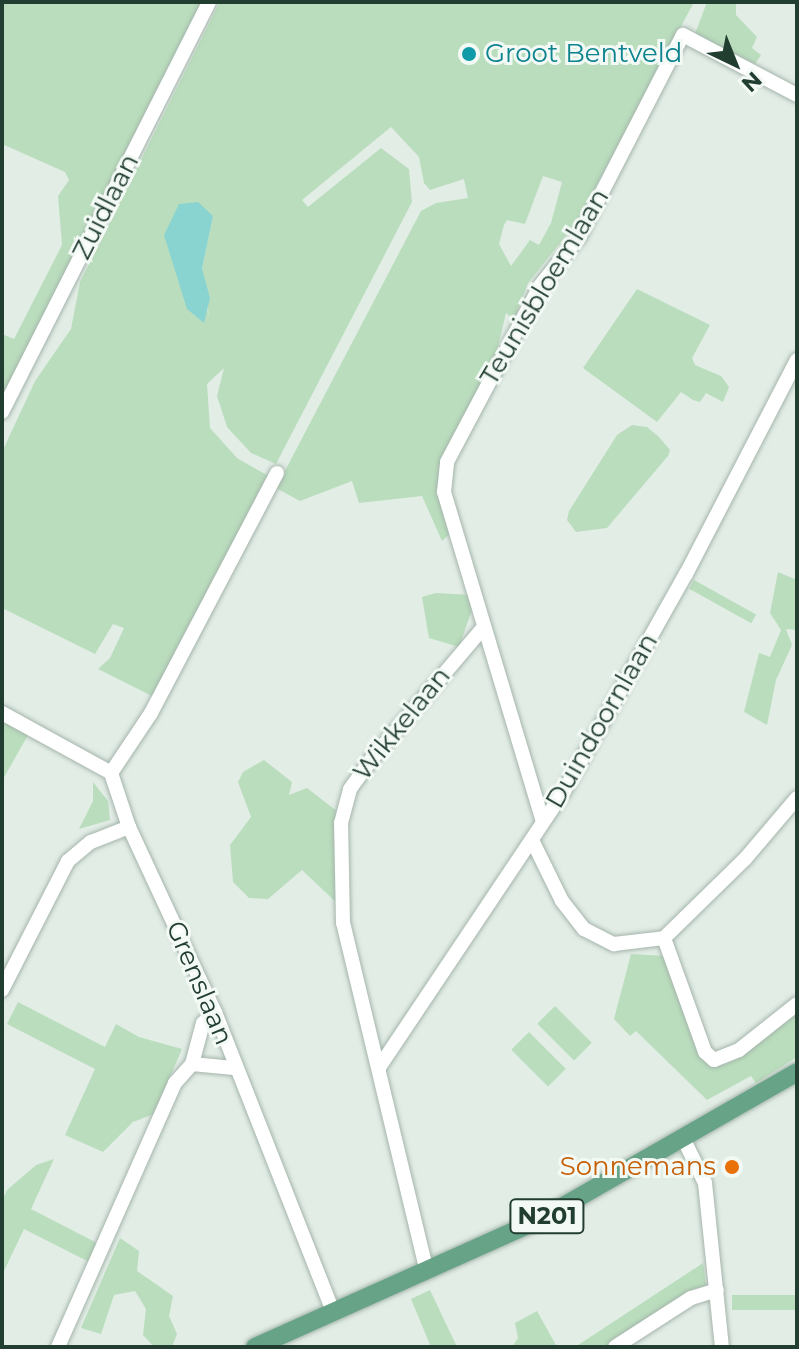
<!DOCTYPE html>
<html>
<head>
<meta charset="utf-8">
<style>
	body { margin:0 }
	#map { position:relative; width:799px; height:1349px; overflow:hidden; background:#e2ede6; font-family:Montserrat,sans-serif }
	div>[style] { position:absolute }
	.green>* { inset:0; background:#badebd; transform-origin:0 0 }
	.water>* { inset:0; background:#89d3d0 }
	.roads { filter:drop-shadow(0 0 2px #a5b5ac) drop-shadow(0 0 2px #a5b5ac) }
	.minor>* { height:14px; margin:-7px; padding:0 7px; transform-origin:7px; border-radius:7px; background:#fff }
	.major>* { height:18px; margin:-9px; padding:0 9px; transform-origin:9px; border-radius:9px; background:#66a387 }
	.dots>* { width:22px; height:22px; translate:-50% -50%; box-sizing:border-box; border:4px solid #f3f9f5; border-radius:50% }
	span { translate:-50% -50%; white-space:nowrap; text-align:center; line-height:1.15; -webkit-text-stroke:6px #f3f9f5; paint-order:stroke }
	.shield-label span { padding:2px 6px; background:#f3f9f5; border:2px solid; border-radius:6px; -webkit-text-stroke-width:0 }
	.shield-label { font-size:24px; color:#223e31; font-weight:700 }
	.culture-label { font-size:26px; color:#0d838f }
	.left { translate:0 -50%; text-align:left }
	.street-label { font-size:26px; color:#223e31 }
	.food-label { font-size:26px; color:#c56008 }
	.right { translate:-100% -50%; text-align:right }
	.frame { position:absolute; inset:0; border:4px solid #223e31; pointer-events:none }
	.north { position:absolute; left:695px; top:24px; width:80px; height:80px; -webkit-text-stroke:6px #f3f9f5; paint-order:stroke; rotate:137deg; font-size:22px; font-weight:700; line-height:32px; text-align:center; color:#223e31 }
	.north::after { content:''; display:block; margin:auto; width:28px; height:36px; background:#223e31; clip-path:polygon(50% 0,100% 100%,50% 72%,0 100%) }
</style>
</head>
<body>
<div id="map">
	<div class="green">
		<i style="clip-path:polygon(2px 2px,203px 2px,2px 397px,2px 334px,14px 339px,62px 245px,58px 196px,69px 180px,65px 172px,2px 144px)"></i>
		<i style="clip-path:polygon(evenodd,220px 2px,694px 2px,577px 222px,528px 283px,514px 320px,506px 313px,496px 355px,445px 452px,439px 477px,449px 535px,442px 541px,422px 496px,359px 503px,352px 481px,300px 501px,276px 488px,421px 211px,436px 203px,468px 198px,464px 179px,430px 190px,424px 183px,419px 157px,391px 127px,302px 200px,308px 207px,381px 148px,409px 169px,412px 202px,276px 464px,251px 453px,227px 427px,217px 396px,224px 368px,207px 384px,210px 428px,237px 458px,270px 477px,154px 697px,98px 669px,110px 658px,124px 628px,113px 624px,95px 654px,2px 608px,2px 452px,35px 381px,71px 329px,80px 282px,220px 2px,543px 176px,562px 182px,551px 223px,539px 245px,530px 240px,511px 266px,499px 244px,504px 225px,507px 220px,525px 224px,543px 176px,220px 2px,180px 204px,213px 216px,202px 269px,209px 316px,180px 204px)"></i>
		<i style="clip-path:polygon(707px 2px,736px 2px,736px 15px,757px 37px,752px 48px,761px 55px,755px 64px,695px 34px)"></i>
		<i style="clip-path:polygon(637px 289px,710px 325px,692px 358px,695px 365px,721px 376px,729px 387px,723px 402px,706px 393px,700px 402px,693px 400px,681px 392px,657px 422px,583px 368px)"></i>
		<i style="clip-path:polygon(632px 425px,647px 427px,659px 437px,670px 450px,668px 456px,607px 528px,576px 532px,567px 520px,569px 511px,617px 435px)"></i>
		<i style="clip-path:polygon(778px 572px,797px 580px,797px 630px,786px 629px,792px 645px,776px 680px,767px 725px,744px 712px,759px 653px,770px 657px,781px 630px,770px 613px)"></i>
		<i style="left:694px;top:580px;width:71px;height:10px;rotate:29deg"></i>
		<i style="clip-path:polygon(436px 593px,471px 595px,473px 607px,459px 647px,429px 638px,422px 597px)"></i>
		<i style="clip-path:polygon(2px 721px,28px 735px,2px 781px)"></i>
		<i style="clip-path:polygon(264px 760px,292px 782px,289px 795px,307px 788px,338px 812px,338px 904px,302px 870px,268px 899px,249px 898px,233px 882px,230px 845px,251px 817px,238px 782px,243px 772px)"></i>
		<i style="clip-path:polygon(93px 782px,108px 801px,110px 820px,79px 829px,93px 801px)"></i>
		<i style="clip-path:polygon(631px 954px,666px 956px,700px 1057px,708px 1063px,723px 1065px,737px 1059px,797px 1012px,797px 1057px,756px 1083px,751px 1076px,707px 1100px,636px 1031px,630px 1036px,614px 1019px)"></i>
		<i style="clip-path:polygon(18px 1002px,105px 1047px,116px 1024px,139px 1037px,182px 1049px,154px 1114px,133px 1122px,103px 1152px,65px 1135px,95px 1069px,7px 1024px)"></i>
		<i style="left:555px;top:1006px;width:52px;height:25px;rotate:45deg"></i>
		<i style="left:529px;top:1032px;width:52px;height:25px;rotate:45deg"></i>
		<i style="clip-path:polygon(54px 1159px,31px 1209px,97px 1243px,89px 1262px,24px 1229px,4px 1271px,2px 1201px,7px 1190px,36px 1165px)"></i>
		<i style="clip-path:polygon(120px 1238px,139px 1251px,137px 1271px,173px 1296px,169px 1316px,177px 1334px,172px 1347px,154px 1347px,143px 1335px,146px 1309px,135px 1291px,114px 1295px,101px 1334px,81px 1328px)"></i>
		<i style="clip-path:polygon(703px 1263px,706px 1285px,607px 1347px,575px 1347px)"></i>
		<i style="clip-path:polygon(430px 1290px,457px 1347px,431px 1347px,411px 1299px)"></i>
		<i style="left:797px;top:1295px;width:15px;height:65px;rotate:90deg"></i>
		<i style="clip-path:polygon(537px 1311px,557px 1347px,512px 1347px,518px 1338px,515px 1323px)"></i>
	</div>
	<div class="water">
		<i style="clip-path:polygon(198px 202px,213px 216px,202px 269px,210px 298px,204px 323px,187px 309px,164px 235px,179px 204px)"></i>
	</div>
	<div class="roads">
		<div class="minor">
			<i style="left:2px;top:412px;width:459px;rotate:-63.2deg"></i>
			<i style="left:2px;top:713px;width:124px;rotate:28.8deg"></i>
			<i style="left:111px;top:773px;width:57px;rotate:71.6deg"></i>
			<i style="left:129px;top:827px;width:204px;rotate:65.1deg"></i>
			<i style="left:215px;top:1012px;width:319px;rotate:68.5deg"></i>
			<i style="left:111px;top:773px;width:72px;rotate:-56.3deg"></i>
			<i style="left:151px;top:713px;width:271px;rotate:-62.3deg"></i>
			<i style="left:543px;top:822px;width:345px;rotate:-106.7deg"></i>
			<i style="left:444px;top:492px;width:30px;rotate:-84deg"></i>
			<i style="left:447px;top:462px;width:199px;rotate:-62.1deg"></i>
			<i style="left:540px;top:286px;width:63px;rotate:-51.5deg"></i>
			<i style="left:579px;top:237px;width:227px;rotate:-62.8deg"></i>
			<i style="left:683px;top:35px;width:129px;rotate:27.8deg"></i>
			<i style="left:532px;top:840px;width:68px;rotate:63.8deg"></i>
			<i style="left:562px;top:901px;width:36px;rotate:52deg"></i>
			<i style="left:584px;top:929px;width:34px;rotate:27deg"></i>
			<i style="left:614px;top:944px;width:50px;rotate:-6.8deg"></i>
			<i style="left:664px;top:938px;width:121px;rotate:70.2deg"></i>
			<i style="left:705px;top:1052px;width:12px;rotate:42deg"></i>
			<i style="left:714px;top:1060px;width:27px;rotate:-22deg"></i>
			<i style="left:739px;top:1050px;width:74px;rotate:-38.4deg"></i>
			<i style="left:664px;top:938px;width:113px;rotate:-44.3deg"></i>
			<i style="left:745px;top:859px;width:80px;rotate:-49.6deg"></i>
			<i style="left:2px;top:990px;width:145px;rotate:-62.9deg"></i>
			<i style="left:68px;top:861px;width:30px;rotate:-40deg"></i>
			<i style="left:91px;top:842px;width:41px;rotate:-21.5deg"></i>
			<i style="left:192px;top:1064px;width:42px;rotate:5.4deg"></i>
			<i style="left:380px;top:1066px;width:331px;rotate:-56.2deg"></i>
			<i style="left:564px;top:791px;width:249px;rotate:-60.7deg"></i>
			<i style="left:686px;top:574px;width:241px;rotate:-62.6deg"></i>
			<i style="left:684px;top:1140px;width:48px;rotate:64deg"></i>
			<i style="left:705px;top:1183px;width:165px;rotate:84.1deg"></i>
			<i style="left:426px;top:1268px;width:355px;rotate:-103.5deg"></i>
			<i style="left:343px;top:923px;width:100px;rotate:-91.1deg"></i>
			<i style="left:341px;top:823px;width:35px;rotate:-75deg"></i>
			<i style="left:350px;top:789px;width:36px;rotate:-54deg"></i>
			<i style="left:371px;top:760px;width:173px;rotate:-49.7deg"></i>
			<i style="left:58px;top:1347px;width:289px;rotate:-66.1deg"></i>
			<i style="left:175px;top:1083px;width:25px;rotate:-48deg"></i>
			<i style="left:192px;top:1064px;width:42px;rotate:-75deg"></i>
			<i style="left:203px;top:1023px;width:16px;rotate:-43deg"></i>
			<i style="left:615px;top:1347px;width:90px;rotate:-32.8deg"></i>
			<i style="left:691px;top:1298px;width:27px;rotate:-17deg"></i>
		</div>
		<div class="major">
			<i style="left:255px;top:1347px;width:311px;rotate:-24.1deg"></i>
			<i style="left:539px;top:1220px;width:297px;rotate:-29.8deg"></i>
		</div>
	</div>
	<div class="dots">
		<i style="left:469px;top:54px;background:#0f9aa8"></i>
		<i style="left:732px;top:1167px;background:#e8710a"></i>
	</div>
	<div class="shield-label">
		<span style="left:547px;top:1216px">N201</span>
	</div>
	<div class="culture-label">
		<span class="left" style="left:485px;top:54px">Groot Bentveld</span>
	</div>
	<div class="street-label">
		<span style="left:106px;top:207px;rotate:-63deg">Zuidlaan</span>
		<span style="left:545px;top:287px;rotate:-59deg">Teunisbloemlaan</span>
		<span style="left:602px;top:721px;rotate:-60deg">Duindoornlaan</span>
		<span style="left:402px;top:724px;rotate:-51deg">Wikkelaan</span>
		<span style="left:199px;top:983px;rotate:67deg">Grenslaan</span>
	</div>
	<div class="food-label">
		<span class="right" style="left:716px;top:1167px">Sonnemans</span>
	</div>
	<div class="frame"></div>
	<div class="north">N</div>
</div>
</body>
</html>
